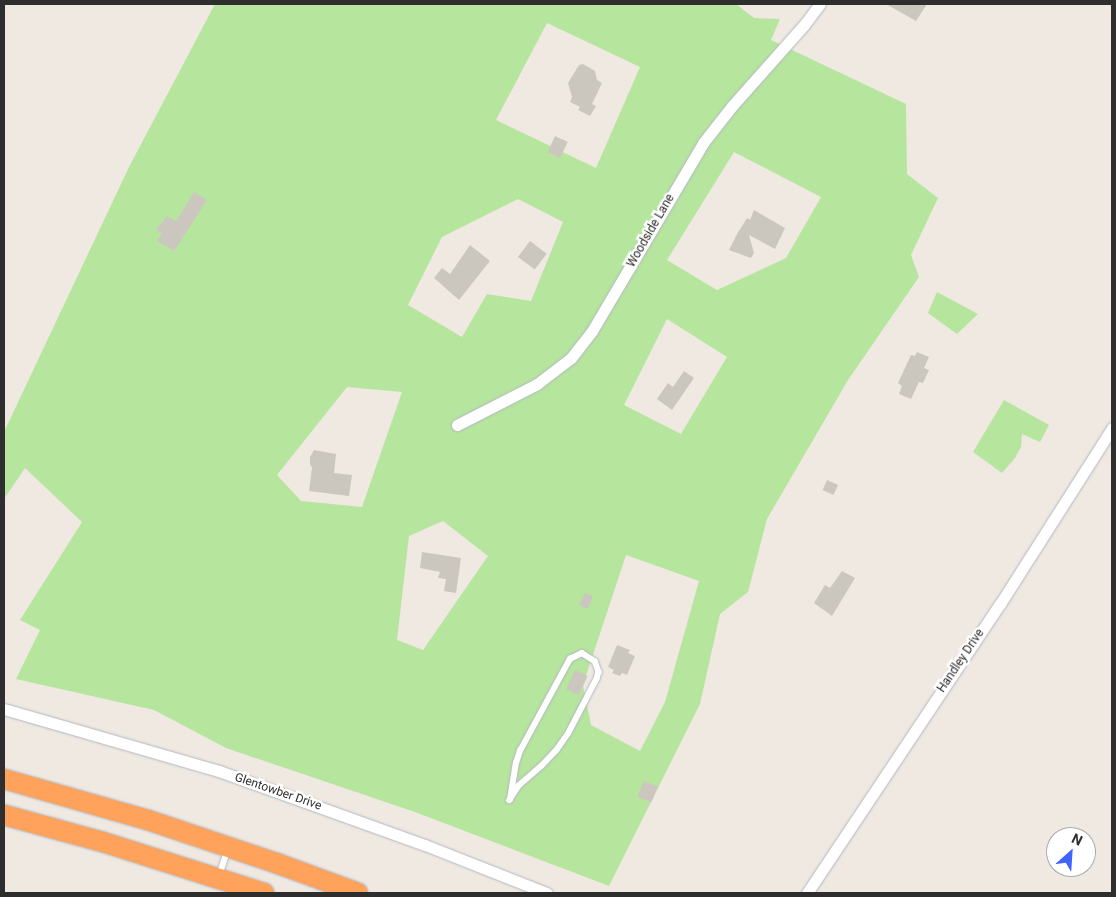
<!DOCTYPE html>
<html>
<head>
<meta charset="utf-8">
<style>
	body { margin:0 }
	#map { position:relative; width:1116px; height:897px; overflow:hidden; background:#efe9e1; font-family:Roboto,sans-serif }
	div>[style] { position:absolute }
	.green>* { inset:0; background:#b6e59e }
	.building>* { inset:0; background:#cbc7bf; transform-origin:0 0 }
	.roads { filter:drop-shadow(0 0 1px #b4b7c1) drop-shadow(0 0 1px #b4b7c1) }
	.service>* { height:5.5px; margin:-2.75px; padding:0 2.75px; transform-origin:2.75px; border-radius:2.75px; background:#fff }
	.minor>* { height:11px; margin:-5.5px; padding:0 5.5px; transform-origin:5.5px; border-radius:5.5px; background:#fff }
	.motorway>* { height:20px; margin:-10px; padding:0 10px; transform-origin:10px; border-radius:10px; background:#ffa35c }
	span { translate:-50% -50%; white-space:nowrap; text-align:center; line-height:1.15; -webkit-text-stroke:5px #fff; paint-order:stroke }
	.street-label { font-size:12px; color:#2e2e2e }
	.frame { position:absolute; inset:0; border:5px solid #2e2e2e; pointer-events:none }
	.north { position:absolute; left:1046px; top:827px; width:50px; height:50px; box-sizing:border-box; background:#fff; border:1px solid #ababab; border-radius:50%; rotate:26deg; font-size:14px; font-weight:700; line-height:20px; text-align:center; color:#2e2e2e }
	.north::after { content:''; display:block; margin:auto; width:18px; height:22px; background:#4264fb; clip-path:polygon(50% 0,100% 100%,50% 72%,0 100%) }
</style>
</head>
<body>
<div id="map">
	<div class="green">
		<i style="clip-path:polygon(evenodd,215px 4px,736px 4px,754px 18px,780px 19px,771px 40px,906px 104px,907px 174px,938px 198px,911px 255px,919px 277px,848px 380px,767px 519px,748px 592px,720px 614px,700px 704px,609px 886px,415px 812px,226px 748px,154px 710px,16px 679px,40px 630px,20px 620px,82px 522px,25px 468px,4px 499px,4px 432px,129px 167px,215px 4px,547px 23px,640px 67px,596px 168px,496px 120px,547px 23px,215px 4px,734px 152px,821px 197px,786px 258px,717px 290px,667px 260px,734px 152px,215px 4px,518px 199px,563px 222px,531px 301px,487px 294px,462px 337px,408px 305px,442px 237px,518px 199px,215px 4px,667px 319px,727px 357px,681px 434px,624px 405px,667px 319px,215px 4px,347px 387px,402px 392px,362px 507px,301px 501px,277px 475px,347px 387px,215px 4px,443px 521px,488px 556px,423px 650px,397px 640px,409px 536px,443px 521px,215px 4px,626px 555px,699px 581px,665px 702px,640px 751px,591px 725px,583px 685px,626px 555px)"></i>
		<i style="clip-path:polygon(937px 292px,978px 314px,957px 334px,928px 313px)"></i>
		<i style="clip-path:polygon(1004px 400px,1049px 425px,1040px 442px,1022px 434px,1021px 447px,1015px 458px,1002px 473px,973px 452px)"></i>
	</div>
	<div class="building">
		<i style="clip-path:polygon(886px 4px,927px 4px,916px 21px)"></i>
		<i style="clip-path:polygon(583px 64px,595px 71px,597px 80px,602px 83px,592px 104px,596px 106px,590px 116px,578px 110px,580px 107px,570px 102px,572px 97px,568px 83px,579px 65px)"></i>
		<i style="left:555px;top:136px;width:14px;height:18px;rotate:25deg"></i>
		<i style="clip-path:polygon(194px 192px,207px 200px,174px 251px,157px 241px,162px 234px,156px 230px,167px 216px,176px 221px)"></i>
		<i style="clip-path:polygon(754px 210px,785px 228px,775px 249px,749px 235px,754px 253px,751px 258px,729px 250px,737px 234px,747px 218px,750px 220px)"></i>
		<i style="left:530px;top:241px;width:21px;height:20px;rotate:37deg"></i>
		<i style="clip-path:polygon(470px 245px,490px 261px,459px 300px,434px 278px,442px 268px,450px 274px)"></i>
		<i style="clip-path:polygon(917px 352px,929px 357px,924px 368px,929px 370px,923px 383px,919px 382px,911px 399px,899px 394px,902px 386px,898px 383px,911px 355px,915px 356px)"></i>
		<i style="clip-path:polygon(684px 371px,694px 378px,672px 410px,657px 399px,668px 383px,673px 387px)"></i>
		<i style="clip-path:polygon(314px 450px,336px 454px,334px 473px,352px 475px,349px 496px,309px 491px,312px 468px,310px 464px,310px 457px)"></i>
		<i style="left:827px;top:480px;width:12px;height:11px;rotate:24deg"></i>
		<i style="clip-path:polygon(422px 552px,461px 558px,456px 593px,444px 591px,446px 579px,438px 578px,440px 572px,420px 568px)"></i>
		<i style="clip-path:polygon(842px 571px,855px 578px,832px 616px,814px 603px,825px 585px,830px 588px)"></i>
		<i style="clip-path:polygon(585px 593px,593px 596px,588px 609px,579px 605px)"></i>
		<i style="clip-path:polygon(617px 645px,630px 650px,628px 653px,635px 656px,627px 675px,622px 673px,620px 676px,612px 673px,614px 670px,608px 667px)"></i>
		<i style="left:575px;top:670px;width:14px;height:21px;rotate:25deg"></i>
		<i style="left:644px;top:781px;width:15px;height:17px;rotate:23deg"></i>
	</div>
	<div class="roads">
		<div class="service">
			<i style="left:582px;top:653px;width:15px;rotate:32deg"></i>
			<i style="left:595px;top:661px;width:12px;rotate:70deg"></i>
			<i style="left:599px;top:672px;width:7px;rotate:106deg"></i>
			<i style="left:597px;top:679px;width:61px;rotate:117.4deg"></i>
			<i style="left:569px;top:733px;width:21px;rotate:125deg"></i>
			<i style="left:557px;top:750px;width:22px;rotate:133deg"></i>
			<i style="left:542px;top:766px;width:30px;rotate:139deg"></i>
			<i style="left:519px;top:786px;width:17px;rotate:123deg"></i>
			<i style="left:510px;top:800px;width:37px;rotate:-81deg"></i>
			<i style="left:516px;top:763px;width:13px;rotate:-72deg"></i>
			<i style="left:520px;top:751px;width:105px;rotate:-61.5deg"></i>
			<i style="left:570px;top:659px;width:13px;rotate:-27deg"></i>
			<i style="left:219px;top:876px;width:26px;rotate:-72deg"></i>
		</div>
		<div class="minor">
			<i style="left:457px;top:425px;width:90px;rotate:-27.1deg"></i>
			<i style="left:537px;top:384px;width:43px;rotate:-37.4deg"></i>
			<i style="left:571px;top:358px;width:34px;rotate:-52deg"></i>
			<i style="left:592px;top:331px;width:218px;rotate:-59.4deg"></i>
			<i style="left:703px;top:143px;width:47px;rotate:-51.9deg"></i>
			<i style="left:732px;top:106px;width:108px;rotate:-48.4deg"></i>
			<i style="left:804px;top:25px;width:26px;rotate:-53deg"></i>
			<i style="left:4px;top:709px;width:224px;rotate:16.1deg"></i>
			<i style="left:219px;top:771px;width:219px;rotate:19.8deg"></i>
			<i style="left:425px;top:845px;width:131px;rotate:21.5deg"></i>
			<i style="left:807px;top:893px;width:348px;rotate:-56.3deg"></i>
			<i style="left:1000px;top:604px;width:209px;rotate:-57.5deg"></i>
		</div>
		<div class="motorway">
			<i style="left:4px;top:779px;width:150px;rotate:15.9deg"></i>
			<i style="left:148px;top:820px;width:135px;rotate:18.6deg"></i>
			<i style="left:276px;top:863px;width:87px;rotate:20.1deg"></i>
			<i style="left:4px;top:815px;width:103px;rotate:15.3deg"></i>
			<i style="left:103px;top:842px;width:169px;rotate:17.6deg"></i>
		</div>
	</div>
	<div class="street-label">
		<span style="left:651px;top:231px;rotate:-60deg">Woodside Lane</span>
		<span style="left:961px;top:661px;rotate:-56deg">Handley Drive</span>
		<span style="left:278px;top:792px;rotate:19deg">Glentowber Drive</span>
	</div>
	<div class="frame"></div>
	<div class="north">N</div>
</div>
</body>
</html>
